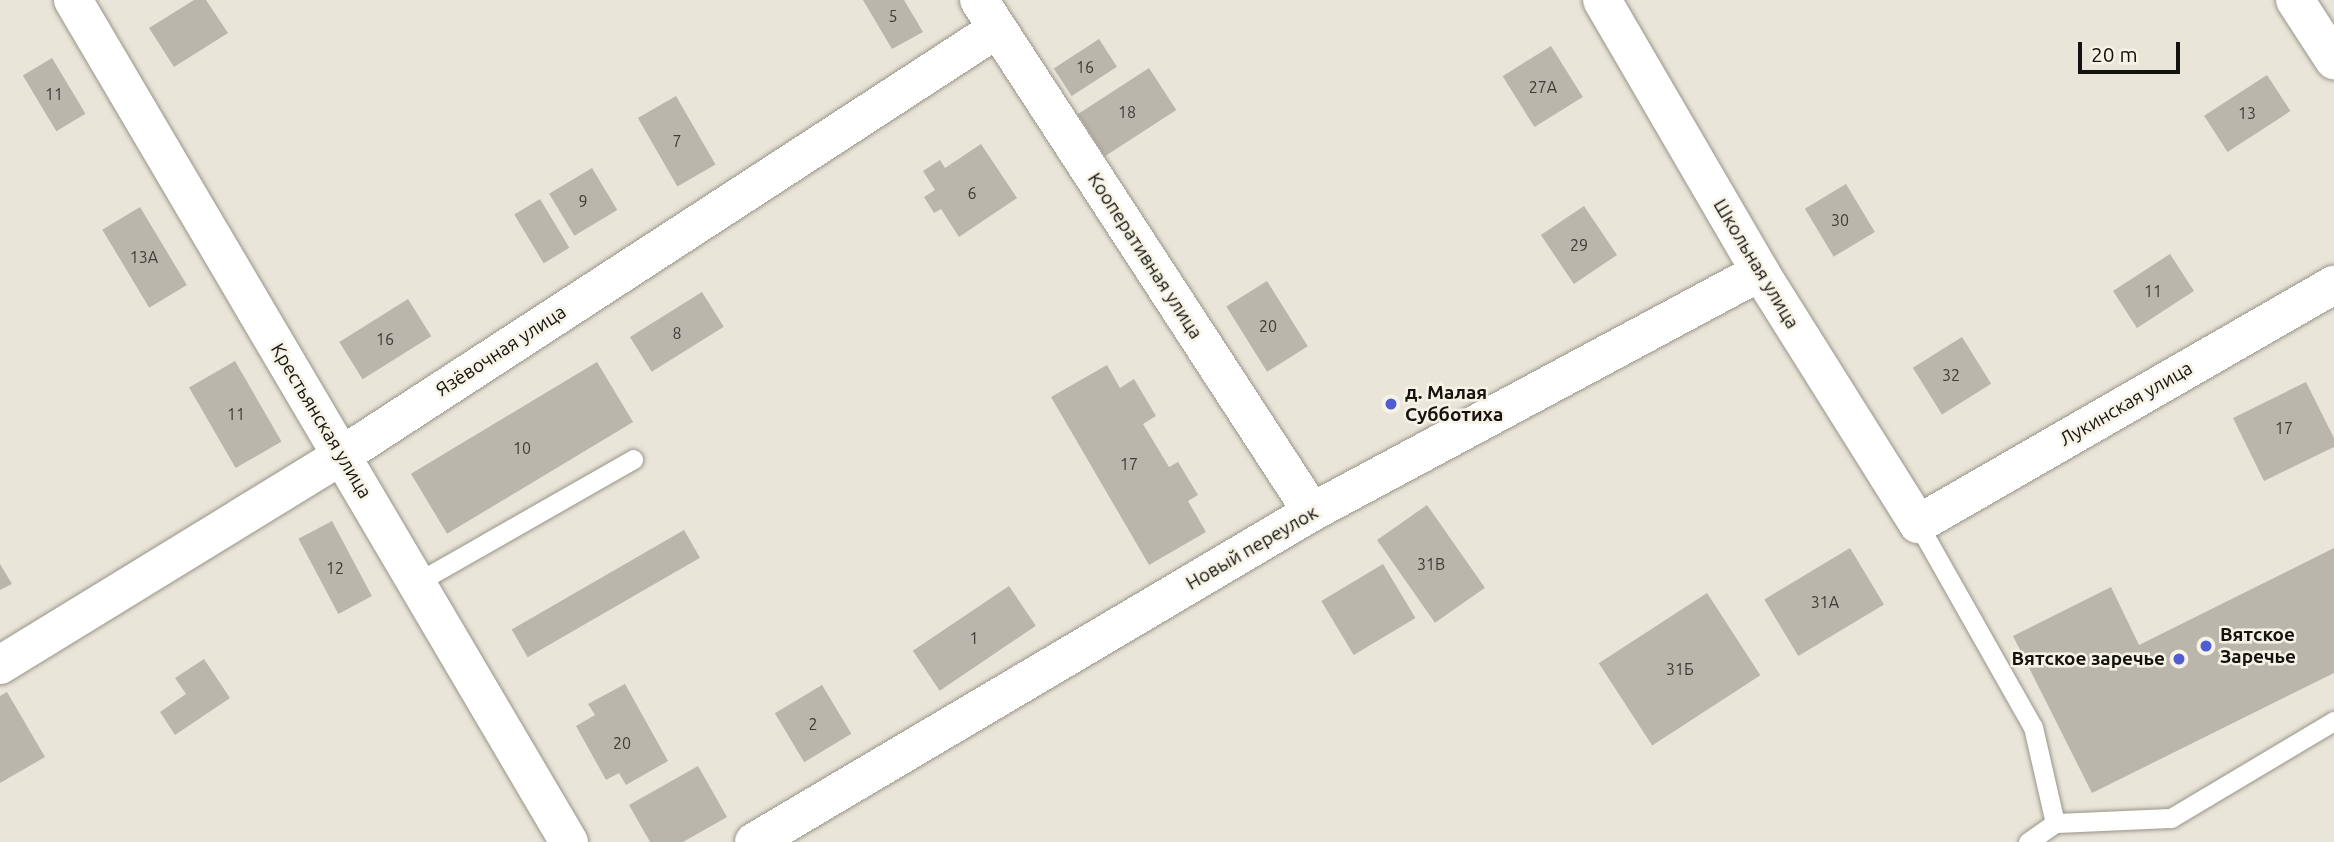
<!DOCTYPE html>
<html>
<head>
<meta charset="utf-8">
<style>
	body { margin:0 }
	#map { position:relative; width:2334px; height:842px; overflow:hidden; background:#e9e5d9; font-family:Ubuntu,sans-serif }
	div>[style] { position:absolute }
	.building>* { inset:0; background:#bab6ab; transform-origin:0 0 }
	.roads { filter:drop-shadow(0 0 2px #989589) drop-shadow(0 0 2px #989589) }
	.service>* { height:19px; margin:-9.5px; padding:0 9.5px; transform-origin:9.5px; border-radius:9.5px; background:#fff }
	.minor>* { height:38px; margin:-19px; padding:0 19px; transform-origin:19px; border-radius:19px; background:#fff }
	.tertiary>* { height:38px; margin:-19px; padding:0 19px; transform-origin:19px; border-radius:19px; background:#fff }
	.dots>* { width:19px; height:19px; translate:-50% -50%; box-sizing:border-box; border:4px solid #f6f3e6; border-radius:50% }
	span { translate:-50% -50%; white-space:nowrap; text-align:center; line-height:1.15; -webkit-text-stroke:5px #f6f3e6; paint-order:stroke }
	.number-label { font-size:16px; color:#3e3c36 }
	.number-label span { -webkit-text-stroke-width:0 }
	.street-label { font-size:19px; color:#14130f }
	.poi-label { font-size:19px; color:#14130f; font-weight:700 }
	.left { translate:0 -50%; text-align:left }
	.right { translate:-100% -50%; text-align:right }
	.scale { position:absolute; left:2078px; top:42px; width:102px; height:32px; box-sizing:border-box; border:4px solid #14130f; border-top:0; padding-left:9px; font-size:21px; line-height:24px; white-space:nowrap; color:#14130f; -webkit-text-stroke:5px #f6f3e6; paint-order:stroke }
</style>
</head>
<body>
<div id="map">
	<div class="building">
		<i style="clip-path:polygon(194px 0,206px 0,228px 33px,174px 67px,149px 28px)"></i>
		<i style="clip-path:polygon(863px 0,904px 0,923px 32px,892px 49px)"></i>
		<i style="left:1099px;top:39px;width:33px;height:54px;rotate:57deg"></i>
		<i style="left:1551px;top:46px;width:60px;height:57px;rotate:58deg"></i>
		<i style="left:52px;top:58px;width:65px;height:34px;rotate:59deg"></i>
		<i style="left:1149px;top:68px;width:50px;height:85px;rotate:57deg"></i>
		<i style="left:2267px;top:75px;width:43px;height:75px;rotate:57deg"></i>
		<i style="left:676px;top:96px;width:79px;height:44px;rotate:60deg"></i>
		<i style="clip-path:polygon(981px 144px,1017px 198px,959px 237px,941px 209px,934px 213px,924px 197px,935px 190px,923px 171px,940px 160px,945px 168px)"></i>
		<i style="left:592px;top:168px;width:49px;height:50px;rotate:59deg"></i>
		<i style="left:1846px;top:184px;width:56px;height:48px;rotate:59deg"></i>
		<i style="left:540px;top:199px;width:57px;height:30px;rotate:59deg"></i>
		<i style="left:1584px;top:206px;width:59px;height:52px;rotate:56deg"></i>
		<i style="left:140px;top:207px;width:91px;height:44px;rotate:59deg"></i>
		<i style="left:2170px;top:254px;width:44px;height:68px;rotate:57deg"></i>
		<i style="left:1267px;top:281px;width:77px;height:48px;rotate:58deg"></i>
		<i style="left:702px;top:292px;width:41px;height:85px;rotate:58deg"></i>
		<i style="left:408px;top:299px;width:44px;height:81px;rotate:58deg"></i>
		<i style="left:1962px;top:337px;width:55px;height:58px;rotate:58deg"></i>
		<i style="left:235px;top:361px;width:93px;height:53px;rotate:60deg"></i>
		<i style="left:597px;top:362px;width:70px;height:217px;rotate:59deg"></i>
		<i style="clip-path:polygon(1107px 365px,1120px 388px,1134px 379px,1156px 416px,1143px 424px,1169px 467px,1178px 462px,1198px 495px,1188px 501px,1206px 532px,1149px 565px,1051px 397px)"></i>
		<i style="clip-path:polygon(2306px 382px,2334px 438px,2334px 447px,2264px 481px,2233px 418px)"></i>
		<i style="left:1427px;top:505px;width:101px;height:61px;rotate:55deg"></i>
		<i style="left:332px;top:521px;width:85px;height:38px;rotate:62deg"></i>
		<i style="left:684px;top:530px;width:32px;height:199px;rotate:60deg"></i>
		<i style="left:1850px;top:548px;width:66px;height:100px;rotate:59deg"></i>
		<i style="clip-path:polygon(2334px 548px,2334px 673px,2092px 793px,2013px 636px,2111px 587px,2139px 645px)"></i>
		<i style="clip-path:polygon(0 564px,12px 584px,0 590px)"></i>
		<i style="left:1383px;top:564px;width:63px;height:72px;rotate:59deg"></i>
		<i style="left:1009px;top:586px;width:48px;height:116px;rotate:56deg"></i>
		<i style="left:1707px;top:593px;width:98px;height:129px;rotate:57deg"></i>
		<i style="clip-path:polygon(204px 659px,230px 698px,175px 735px,160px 712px,186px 694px,175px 678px)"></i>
		<i style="clip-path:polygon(625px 684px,668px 761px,626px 785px,619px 773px,606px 780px,576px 726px,595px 715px,588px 704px)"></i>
		<i style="left:822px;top:685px;width:57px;height:55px;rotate:59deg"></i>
		<i style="clip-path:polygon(7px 692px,45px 757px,0 783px,0 696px)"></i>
		<i style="clip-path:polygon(698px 766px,727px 817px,683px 842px,650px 842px,629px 805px)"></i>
	</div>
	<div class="roads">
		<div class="service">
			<i style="left:1918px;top:524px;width:233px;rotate:60.5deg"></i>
			<i style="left:2033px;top:727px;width:98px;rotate:77.1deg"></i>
			<i style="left:416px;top:583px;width:250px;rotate:-29.7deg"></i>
			<i style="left:2028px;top:842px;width:33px;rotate:-35deg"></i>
			<i style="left:2055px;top:823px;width:116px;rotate:-2.5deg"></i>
			<i style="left:2171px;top:818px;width:190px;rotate:-30.8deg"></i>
		</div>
		<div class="minor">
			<i style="left:73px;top:0;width:977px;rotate:59.5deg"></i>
			<i style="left:979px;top:0;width:611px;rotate:56.96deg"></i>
			<i style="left:2295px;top:0;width:72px;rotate:57deg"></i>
			<i style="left:1918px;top:524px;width:480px;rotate:-29.9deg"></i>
			<i style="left:0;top:665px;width:400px;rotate:-31.5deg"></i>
			<i style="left:341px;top:456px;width:783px;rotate:-33.06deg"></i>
			<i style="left:754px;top:842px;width:648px;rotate:-30.6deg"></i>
			<i style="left:1312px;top:512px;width:508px;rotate:-28.18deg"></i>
		</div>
		<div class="tertiary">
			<i style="left:1602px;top:0;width:315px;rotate:59.8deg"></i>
			<i style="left:1760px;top:272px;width:297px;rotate:57.9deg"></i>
		</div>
	</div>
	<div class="dots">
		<i style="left:1391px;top:404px;background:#505cd2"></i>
		<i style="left:2206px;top:646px;background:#505cd2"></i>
		<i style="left:2179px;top:659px;background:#505cd2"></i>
	</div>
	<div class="number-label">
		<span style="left:893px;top:16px">5</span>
		<span style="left:1085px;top:67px">16</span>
		<span style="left:1543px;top:87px">27А</span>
		<span style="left:54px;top:94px">11</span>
		<span style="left:1127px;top:112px">18</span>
		<span style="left:2247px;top:113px">13</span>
		<span style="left:677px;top:141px">7</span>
		<span style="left:972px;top:193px">6</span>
		<span style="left:583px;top:201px">9</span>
		<span style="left:1840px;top:220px">30</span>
		<span style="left:1579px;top:245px">29</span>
		<span style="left:144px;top:257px">13А</span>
		<span style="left:2153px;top:291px">11</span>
		<span style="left:1268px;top:326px">20</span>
		<span style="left:677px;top:333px">8</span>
		<span style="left:385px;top:339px">16</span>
		<span style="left:1951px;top:375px">32</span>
		<span style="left:236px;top:414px">11</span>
		<span style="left:2284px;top:428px">17</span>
		<span style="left:522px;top:448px">10</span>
		<span style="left:1129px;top:464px">17</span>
		<span style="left:1431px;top:564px">31В</span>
		<span style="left:335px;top:568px">12</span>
		<span style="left:1825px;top:602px">31А</span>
		<span style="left:974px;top:638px">1</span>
		<span style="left:1680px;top:669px">31Б</span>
		<span style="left:813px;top:724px">2</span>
		<span style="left:622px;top:743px">20</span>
	</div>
	<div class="street-label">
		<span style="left:1145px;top:256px;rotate:57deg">Кооперативная улица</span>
		<span style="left:1756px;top:264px;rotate:59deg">Школьная улица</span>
		<span style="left:501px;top:351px;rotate:-33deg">Язёвочная улица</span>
		<span style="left:2126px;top:404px;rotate:-30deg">Лукинская улица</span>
		<span style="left:321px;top:421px;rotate:59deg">Крестьянская улица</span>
		<span style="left:1252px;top:548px;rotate:-30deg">Новый переулок</span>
	</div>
	<div class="poi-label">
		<span class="left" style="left:1405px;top:404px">д. Малая<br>Субботиха</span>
		<span class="left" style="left:2220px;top:646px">Вятское<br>Заречье</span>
		<span class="right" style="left:2165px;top:659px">Вятское заречье</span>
	</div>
	<div class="scale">20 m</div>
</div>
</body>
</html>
